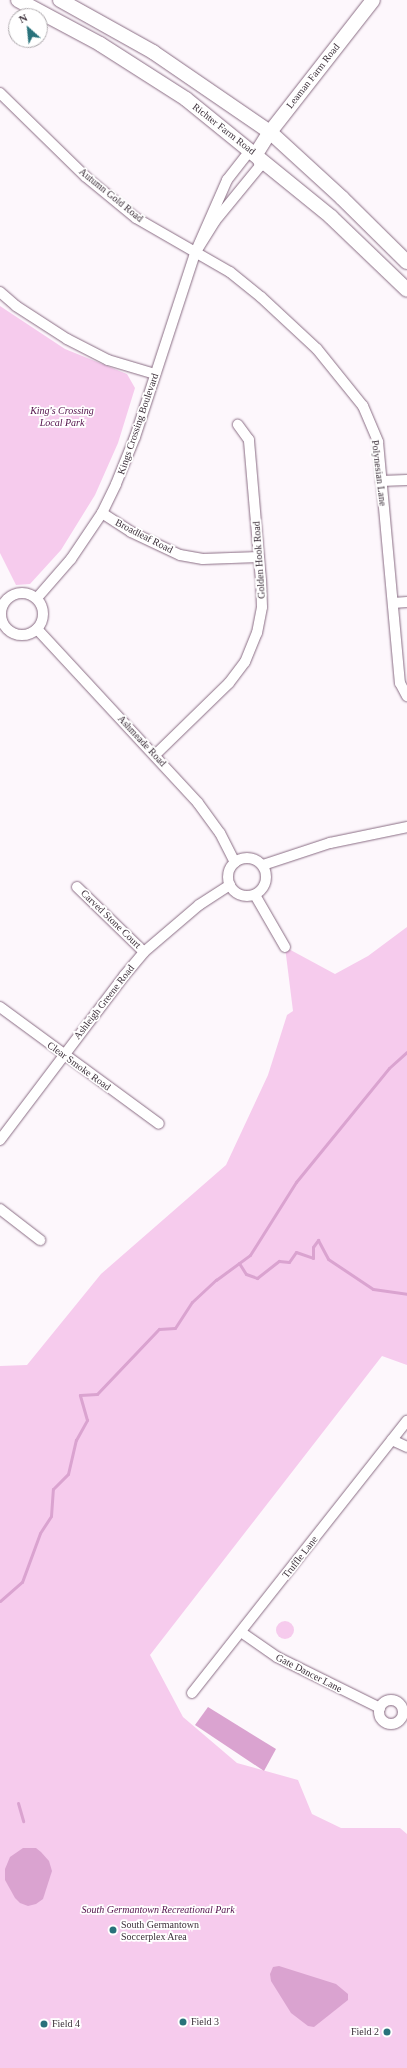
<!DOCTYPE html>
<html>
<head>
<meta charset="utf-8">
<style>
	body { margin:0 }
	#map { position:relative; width:407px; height:2068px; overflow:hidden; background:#fdf7fc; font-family:Georgia,serif }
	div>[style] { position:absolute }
	.green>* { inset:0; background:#f6cbed }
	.round { border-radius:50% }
	.water>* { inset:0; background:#daa3d0 }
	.stream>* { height:3px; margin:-1.5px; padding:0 1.5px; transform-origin:1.5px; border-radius:1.5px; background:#daa3d0 }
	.roads { filter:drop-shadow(0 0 1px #8a6d84) drop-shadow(0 0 1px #8a6d84) }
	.street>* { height:10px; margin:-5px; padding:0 5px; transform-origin:5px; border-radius:5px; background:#fff }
	.street>.ring { margin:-5px; padding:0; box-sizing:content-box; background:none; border:10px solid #fff; border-radius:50% }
	.secondary>* { height:14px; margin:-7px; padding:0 7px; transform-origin:7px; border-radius:7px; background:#fff }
	.dots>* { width:11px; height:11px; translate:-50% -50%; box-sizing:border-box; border:2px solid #fff; border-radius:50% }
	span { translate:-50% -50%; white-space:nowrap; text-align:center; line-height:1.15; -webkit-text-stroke:3.5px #fff; paint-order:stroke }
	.street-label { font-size:10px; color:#3c303a }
	.park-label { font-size:10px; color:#52104a; font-style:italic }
	.poi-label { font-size:10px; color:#3c303a }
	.left { translate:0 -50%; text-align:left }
	.right { translate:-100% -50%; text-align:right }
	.north { position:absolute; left:8px; top:8px; width:40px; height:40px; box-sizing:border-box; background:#fff; border:1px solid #b1acb0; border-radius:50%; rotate:333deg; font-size:11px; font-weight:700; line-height:16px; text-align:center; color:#3c303a }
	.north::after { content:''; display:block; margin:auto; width:14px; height:18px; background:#29727b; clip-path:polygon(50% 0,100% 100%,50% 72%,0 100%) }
</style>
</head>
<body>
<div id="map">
	<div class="green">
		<i style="clip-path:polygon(0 306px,65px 349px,127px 374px,135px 388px,118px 443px,95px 495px,61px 550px,30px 584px,16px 585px,0 553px)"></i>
		<i style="clip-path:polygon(407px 927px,407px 1365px,382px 1356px,150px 1655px,183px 1717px,237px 1763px,298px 1780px,312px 1814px,341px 1828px,400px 1828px,407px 1834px,407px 2068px,0 2068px,0 1366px,27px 1365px,101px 1274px,226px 1165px,268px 1075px,287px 1015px,293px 1011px,285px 947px,335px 974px,368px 956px)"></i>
		<i class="round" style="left:276px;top:1621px;width:18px;height:18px"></i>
	</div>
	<div class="water">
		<i style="clip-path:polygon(208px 1707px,276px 1749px,264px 1771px,195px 1725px)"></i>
		<i style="clip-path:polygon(23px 1848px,36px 1848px,41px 1852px,49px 1861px,52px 1871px,43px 1899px,36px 1904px,28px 1906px,20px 1903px,15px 1898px,5px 1880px,5px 1869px,10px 1857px)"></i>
		<i style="clip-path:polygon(279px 1966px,336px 1984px,348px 1994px,348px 2000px,314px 2027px,308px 2026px,291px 2013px,271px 1981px,270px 1974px,273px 1967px)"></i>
	</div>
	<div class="stream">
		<i style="left:239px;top:1263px;width:13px;rotate:58deg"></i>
		<i style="left:246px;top:1274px;width:12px;rotate:20deg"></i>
		<i style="left:257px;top:1278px;width:28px;rotate:-38deg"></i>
		<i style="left:279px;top:1261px;width:10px;rotate:6deg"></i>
		<i style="left:289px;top:1262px;width:12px;rotate:-55deg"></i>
		<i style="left:296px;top:1252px;width:18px;rotate:19deg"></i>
		<i style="left:313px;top:1258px;width:11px;rotate:-90deg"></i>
		<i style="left:313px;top:1247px;width:9px;rotate:-54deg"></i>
		<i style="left:318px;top:1240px;width:21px;rotate:62deg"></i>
		<i style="left:328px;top:1259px;width:54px;rotate:33.7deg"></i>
		<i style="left:373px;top:1289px;width:34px;rotate:8deg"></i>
		<i style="left:0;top:1601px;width:29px;rotate:-41deg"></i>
		<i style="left:22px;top:1582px;width:52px;rotate:-69.8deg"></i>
		<i style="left:40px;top:1533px;width:20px;rotate:-57deg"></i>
		<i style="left:51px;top:1516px;width:27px;rotate:-86deg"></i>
		<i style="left:53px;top:1489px;width:21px;rotate:-45deg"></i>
		<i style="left:68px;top:1474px;width:35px;rotate:-77deg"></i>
		<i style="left:76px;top:1440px;width:23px;rotate:-61deg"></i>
		<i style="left:87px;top:1420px;width:26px;rotate:-106deg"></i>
		<i style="left:80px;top:1395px;width:17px;rotate:-3deg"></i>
		<i style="left:97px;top:1394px;width:90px;rotate:-46.4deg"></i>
		<i style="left:159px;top:1329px;width:16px;rotate:-4deg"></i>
		<i style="left:175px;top:1328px;width:31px;rotate:-57deg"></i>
		<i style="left:192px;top:1302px;width:33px;rotate:-43deg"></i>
		<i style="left:216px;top:1280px;width:42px;rotate:-36.3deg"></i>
		<i style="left:250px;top:1255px;width:86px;rotate:-57.8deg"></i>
		<i style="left:296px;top:1182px;width:147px;rotate:-50.8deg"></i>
		<i style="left:389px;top:1068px;width:24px;rotate:-42deg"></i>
		<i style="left:18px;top:1803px;width:19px;rotate:74deg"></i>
	</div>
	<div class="roads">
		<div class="street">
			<i style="left:0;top:93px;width:120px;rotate:44.3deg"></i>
			<i style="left:86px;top:177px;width:65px;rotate:39.4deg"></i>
			<i style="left:136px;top:218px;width:108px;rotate:29.9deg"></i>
			<i style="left:230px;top:272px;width:40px;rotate:39deg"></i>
			<i style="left:261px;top:297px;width:76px;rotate:42.9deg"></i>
			<i style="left:317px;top:349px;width:73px;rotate:51.1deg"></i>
			<i style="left:363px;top:406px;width:39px;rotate:67deg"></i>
			<i style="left:378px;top:442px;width:242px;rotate:84.8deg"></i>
			<i style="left:400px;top:683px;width:15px;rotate:62deg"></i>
			<i style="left:0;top:292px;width:21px;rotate:41deg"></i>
			<i style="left:16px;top:306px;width:61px;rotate:32.9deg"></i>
			<i style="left:67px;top:339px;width:46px;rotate:27.1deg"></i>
			<i style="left:108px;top:360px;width:49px;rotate:16.6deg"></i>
			<i style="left:381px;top:481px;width:26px;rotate:-2deg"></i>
			<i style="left:102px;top:513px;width:35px;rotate:33deg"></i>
			<i style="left:131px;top:532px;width:54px;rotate:25.1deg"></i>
			<i style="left:180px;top:555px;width:23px;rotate:10deg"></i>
			<i style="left:203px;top:559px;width:56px;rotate:-2deg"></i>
			<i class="ring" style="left:1px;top:593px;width:32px;height:32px"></i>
			<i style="left:37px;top:598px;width:52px;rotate:-48.9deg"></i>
			<i style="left:71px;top:559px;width:55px;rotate:-56deg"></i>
			<i style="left:102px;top:513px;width:32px;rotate:-64deg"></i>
			<i style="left:116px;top:484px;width:51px;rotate:-68deg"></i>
			<i style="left:135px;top:437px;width:194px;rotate:-71.9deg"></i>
			<i style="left:195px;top:253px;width:80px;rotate:-66.3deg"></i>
			<i style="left:227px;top:180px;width:33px;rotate:-52deg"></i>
			<i style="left:247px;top:154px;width:9px"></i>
			<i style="left:256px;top:154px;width:13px;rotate:72deg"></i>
			<i style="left:260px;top:166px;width:71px;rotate:129.3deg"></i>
			<i style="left:215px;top:221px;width:38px;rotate:122deg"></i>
			<i style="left:393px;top:603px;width:14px;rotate:-4deg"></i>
			<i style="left:37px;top:629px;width:237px;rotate:47.2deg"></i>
			<i style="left:198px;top:803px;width:37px;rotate:54deg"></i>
			<i style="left:220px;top:833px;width:33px;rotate:63deg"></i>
			<i style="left:155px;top:755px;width:103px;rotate:-44.2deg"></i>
			<i style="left:229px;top:683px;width:26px;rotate:-53deg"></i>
			<i style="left:245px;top:662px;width:31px;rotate:-68deg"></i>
			<i style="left:257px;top:633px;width:26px;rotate:-79deg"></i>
			<i style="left:262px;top:607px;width:26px;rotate:-92deg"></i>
			<i style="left:261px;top:581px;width:142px;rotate:-94.9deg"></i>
			<i style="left:249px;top:440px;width:19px;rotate:-126deg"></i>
			<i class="ring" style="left:228px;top:858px;width:28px;height:28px"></i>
			<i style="left:263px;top:865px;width:71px;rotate:-18.2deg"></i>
			<i style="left:330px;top:843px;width:79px;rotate:-11.7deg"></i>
			<i style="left:77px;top:887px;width:93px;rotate:44.1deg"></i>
			<i style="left:255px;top:895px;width:60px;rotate:60deg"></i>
			<i style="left:0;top:1007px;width:197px;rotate:36.3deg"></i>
			<i style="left:0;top:1140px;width:206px;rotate:-52.9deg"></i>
			<i style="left:124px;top:976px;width:31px;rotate:-50deg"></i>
			<i style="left:144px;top:952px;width:72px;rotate:-40.5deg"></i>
			<i style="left:199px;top:905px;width:37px;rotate:-33deg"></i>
			<i style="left:0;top:1209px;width:51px;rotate:37.8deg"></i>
			<i style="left:392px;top:1440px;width:17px;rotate:25deg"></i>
			<i style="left:241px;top:1632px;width:44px;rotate:34.8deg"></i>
			<i style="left:277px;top:1657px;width:115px;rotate:26.3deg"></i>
			<i style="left:192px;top:1693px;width:347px;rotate:-51.7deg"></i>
			<i class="ring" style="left:379px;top:1700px;width:14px;height:14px"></i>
		</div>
		<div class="secondary">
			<i style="left:18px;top:0;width:93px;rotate:28.2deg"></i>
			<i style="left:100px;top:44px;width:102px;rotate:32.6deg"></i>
			<i style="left:186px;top:99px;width:187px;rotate:39.1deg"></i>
			<i style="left:331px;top:217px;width:105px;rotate:43.8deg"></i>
			<i style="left:60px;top:0;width:107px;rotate:29.2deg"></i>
			<i style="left:153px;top:52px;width:142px;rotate:34.4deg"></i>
			<i style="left:270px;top:132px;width:98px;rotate:42.5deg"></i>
			<i style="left:342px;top:198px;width:91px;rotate:44.6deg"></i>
			<i style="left:256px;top:154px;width:26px;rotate:-58deg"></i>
			<i style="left:270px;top:132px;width:167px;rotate:-52deg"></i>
		</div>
	</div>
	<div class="dots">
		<i style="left:113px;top:1930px;background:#29727b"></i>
		<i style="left:183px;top:2022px;background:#29727b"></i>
		<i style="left:44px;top:2024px;background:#29727b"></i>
		<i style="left:387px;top:2032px;background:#29727b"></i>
	</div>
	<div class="street-label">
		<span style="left:313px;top:76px;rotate:-52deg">Leaman Farm Road</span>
		<span style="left:224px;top:129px;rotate:38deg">Richter Farm Road</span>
		<span style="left:111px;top:195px;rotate:39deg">Autumn Gold Road</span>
		<span style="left:138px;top:424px;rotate:-71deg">Kings Crossing Boulevard</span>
		<span style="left:379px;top:473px;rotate:83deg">Polynesian Lane</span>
		<span style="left:144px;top:536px;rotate:27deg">Broadleaf Road</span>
		<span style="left:259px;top:560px;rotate:-94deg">Golden Hook Road</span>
		<span style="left:142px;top:741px;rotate:47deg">Ashmeade Road</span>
		<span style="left:111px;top:919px;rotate:44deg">Carved Stone Court</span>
		<span style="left:104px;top:1002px;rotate:-52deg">Ashleigh Greene Road</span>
		<span style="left:79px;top:1066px;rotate:36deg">Clear Smoke Road</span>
		<span style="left:300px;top:1557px;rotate:-52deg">Truffle Lane</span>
		<span style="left:309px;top:1673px;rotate:27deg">Gate Dancer Lane</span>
	</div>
	<div class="park-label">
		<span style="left:62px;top:416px">King's Crossing<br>Local Park</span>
		<span style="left:158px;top:1910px">South Germantown Recreational Park</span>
	</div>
	<div class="poi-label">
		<span class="left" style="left:121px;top:1930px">South Germantown<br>Soccerplex Area</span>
		<span class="left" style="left:191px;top:2022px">Field 3</span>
		<span class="left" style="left:52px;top:2024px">Field 4</span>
		<span class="right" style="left:379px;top:2032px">Field 2</span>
	</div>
	<div class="north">N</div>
</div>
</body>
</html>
